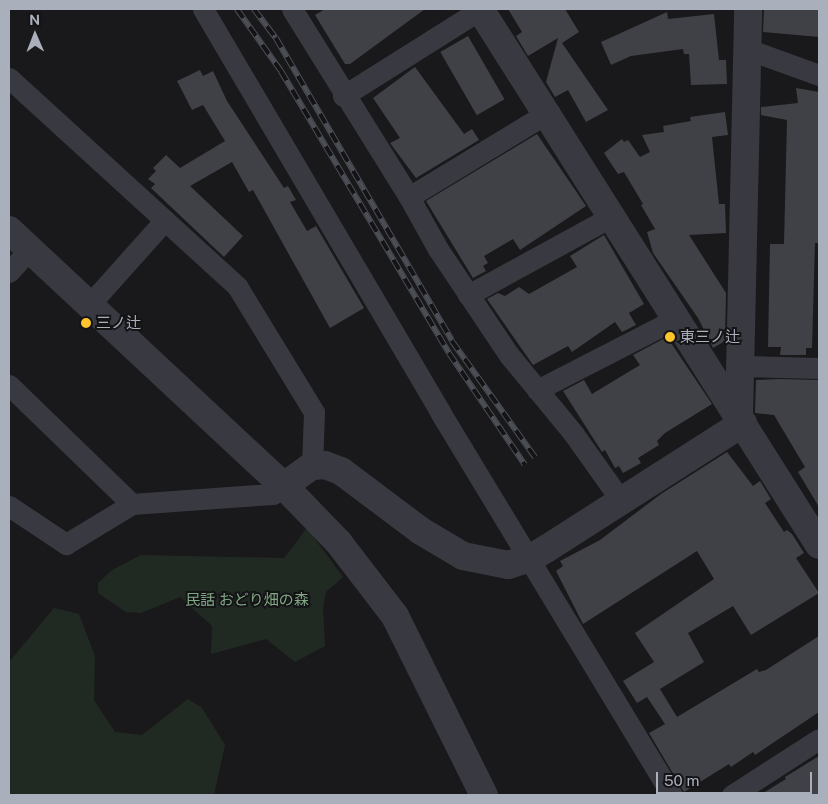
<!DOCTYPE html>
<html>
<head>
<meta charset="utf-8">
<style>
	body { margin:0 }
	#map { position:relative; width:828px; height:804px; overflow:hidden; background:#19191b; font-family:"Public Sans","Noto Sans JP",sans-serif }
	div>[style] { position:absolute }
	.green>* { inset:0; background:#202a22 }
	.building>* { inset:0; background:#404146; transform-origin:0 0 }
	.minor>* { height:21px; margin:-10.5px; padding:0 10.5px; transform-origin:10.5px; border-radius:10.5px; background:#393a41 }
	.tertiary>* { height:28px; margin:-14px; padding:0 14px; transform-origin:14px; border-radius:14px; background:#393a41 }
	.rail>* { height:5.5px; margin-top:-2.75px; transform-origin:0; background:repeating-linear-gradient(90deg,#141416 0 11px,#4c4e56 0 22px); box-sizing:border-box; border-block:1px solid #4c4e56 }
	.dots>* { width:14px; height:14px; translate:-50% -50%; box-sizing:border-box; border:2px solid #141416; border-radius:50% }
	span { translate:-50% -50%; white-space:nowrap; text-align:center; line-height:1.15; -webkit-text-stroke:4px #141416; paint-order:stroke }
	.poi-label { font-size:15px; color:#aaafbc }
	.left { translate:0 -50%; text-align:left }
	.park-label { font-size:15px; color:#80a885 }
	.frame { position:absolute; inset:0; border:10px solid #aaafbc; pointer-events:none }
	.north { position:absolute; left:10px; top:10px; width:50px; height:50px; -webkit-text-stroke:4px #141416; paint-order:stroke; rotate:359deg; font-size:14px; font-weight:700; line-height:20px; text-align:center; color:#aaafbc }
	.north::after { content:''; display:block; margin:auto; width:18px; height:22px; background:#aaafbc; clip-path:polygon(50% 0,100% 100%,50% 72%,0 100%) }
	.scale { position:absolute; left:656px; top:772px; width:156px; height:22px; box-sizing:border-box; border:2px solid #aaafbc; border-top:0; padding-left:6px; font-size:15px; line-height:18px; white-space:nowrap; color:#aaafbc; -webkit-text-stroke:4px #141416; paint-order:stroke }
</style>
</head>
<body>
<div id="map">
	<div class="green">
		<i style="clip-path:polygon(307px 528px,343px 577px,326px 592px,323px 608px,325px 646px,295px 662px,266px 639px,211px 654px,212px 626px,180px 597px,141px 613px,126px 612px,98px 593px,98px 583px,112px 570px,141px 555px,284px 558px)"></i>
		<i style="clip-path:polygon(54px 608px,79px 614px,95px 656px,94px 700px,115px 732px,142px 735px,188px 699px,202px 708px,225px 745px,214px 795px,9px 795px,9px 662px)"></i>
	</div>
	<div class="building">
		<i style="clip-path:polygon(325px 9px,425px 9px,350px 64px,345px 64px,315px 15px)"></i>
		<i style="clip-path:polygon(508px 9px,565px 9px,579px 32px,562px 43px,608px 110px,586px 122px,568px 90px,555px 97px,546px 82px,558px 38px,528px 56px,516px 36px,522px 32px)"></i>
		<i style="clip-path:polygon(764px 9px,819px 9px,819px 37px,763px 32px)"></i>
		<i style="clip-path:polygon(667px 12px,668px 19px,714px 14px,719px 60px,726px 60px,727px 84px,691px 85px,689px 54px,684px 54px,683px 49px,631px 56px,611px 65px,601px 42px)"></i>
		<i style="left:468px;top:36px;width:73px;height:32px;rotate:60deg"></i>
		<i style="clip-path:polygon(415px 67px,464px 134px,472px 129px,479px 140px,416px 178px,390px 143px,400px 138px,373px 98px)"></i>
		<i style="clip-path:polygon(200px 70px,203px 76px,213px 71px,227px 101px,284px 188px,288px 186px,296px 200px,290px 202px,307px 231px,316px 226px,364px 308px,330px 328px,253px 190px,249px 192px,232px 162px,190px 186px,243px 236px,224px 257px,151px 188px,155px 184px,148px 179px,156px 171px,153px 168px,166px 155px,180px 168px,225px 141px,203px 105px,192px 110px,177px 81px)"></i>
		<i style="clip-path:polygon(796px 88px,819px 92px,819px 243px,815px 243px,812px 348px,806px 348px,806px 355px,780px 355px,781px 347px,768px 347px,770px 244px,784px 244px,787px 120px,761px 115px,761px 107px,798px 103px)"></i>
		<i style="clip-path:polygon(725px 112px,728px 135px,712px 137px,719px 204px,725px 204px,726px 233px,689px 235px,726px 293px,725px 341px,713px 348px,698px 318px,653px 253px,647px 232px,655px 229px,641px 205px,643px 204px,624px 172px,618px 174px,604px 153px,622px 139px,624px 142px,628px 140px,640px 157px,650px 152px,642px 135px,664px 132px,663px 126px,691px 121px,690px 117px)"></i>
		<i style="clip-path:polygon(537px 134px,586px 206px,520px 250px,513px 239px,484px 256px,488px 263px,483px 266px,486px 271px,473px 278px,426px 201px)"></i>
		<i style="clip-path:polygon(604px 235px,644px 304px,629px 313px,636px 325px,622px 332px,615px 322px,572px 352px,568px 346px,533px 365px,487px 299px,498px 293px,505px 296px,519px 287px,529px 294px,577px 267px,570px 256px)"></i>
		<i style="clip-path:polygon(667px 337px,712px 404px,665px 433px,657px 441px,659px 445px,638px 458px,641px 463px,623px 473px,619px 466px,615px 468px,605px 450px,602px 452px,563px 391px,584px 380px,592px 394px,640px 365px,633px 355px)"></i>
		<i style="clip-path:polygon(779px 379px,819px 380px,819px 507px,798px 472px,805px 467px,774px 415px,755px 413px,756px 380px)"></i>
		<i style="clip-path:polygon(727px 452px,753px 486px,760px 481px,771px 499px,765px 503px,784px 532px,787px 530px,792px 534px,804px 553px,796px 558px,819px 593px,751px 635px,733px 606px,688px 633px,704px 662px,660px 689px,677px 717px,757px 669px,759px 672px,766px 670px,819px 636px,819px 712px,755px 755px,753px 752px,731px 767px,729px 764px,684px 792px,649px 733px,665px 724px,647px 697px,637px 703px,623px 681px,654px 662px,635px 633px,714px 579px,697px 551px,583px 624px,556px 571px,563px 566px,560px 561px,600px 540px,661px 494px)"></i>
		<i style="clip-path:polygon(819px 756px,819px 795px,760px 795px,786px 779px,785px 777px)"></i>
	</div>
	<div class="minor">
		<i style="left:203px;top:9px;width:468px;rotate:59.5deg"></i>
		<i style="left:440px;top:412px;width:448px;rotate:58.8deg"></i>
		<i style="left:292px;top:9px;width:221px;rotate:58.1deg"></i>
		<i style="left:409px;top:197px;width:60px;rotate:60.9deg"></i>
		<i style="left:438px;top:249px;width:128px;rotate:56.2deg"></i>
		<i style="left:509px;top:355px;width:101px;rotate:50.6deg"></i>
		<i style="left:573px;top:433px;width:85px;rotate:54.6deg"></i>
		<i style="left:747px;top:49px;width:77px;rotate:19.9deg"></i>
		<i style="left:9px;top:78px;width:309px;rotate:42.4deg"></i>
		<i style="left:237px;top:286px;width:148px;rotate:58.6deg"></i>
		<i style="left:314px;top:412px;width:54px;rotate:92.1deg"></i>
		<i style="left:343px;top:96px;width:163px;rotate:-32.2deg"></i>
		<i style="left:409px;top:197px;width:164px;rotate:-31.3deg"></i>
		<i style="left:9px;top:272px;width:30px;rotate:-48deg"></i>
		<i style="left:468px;top:295px;width:164px;rotate:-28.7deg"></i>
		<i style="left:89px;top:305px;width:114px;rotate:-48.2deg"></i>
		<i style="left:740px;top:366px;width:79px;rotate:1.5deg"></i>
		<i style="left:9px;top:385px;width:171px;rotate:44.1deg"></i>
		<i style="left:537px;top:390px;width:157px;rotate:-27.2deg"></i>
		<i style="left:9px;top:506px;width:69px;rotate:33.7deg"></i>
		<i style="left:66px;top:544px;width:77px;rotate:-31.2deg"></i>
		<i style="left:132px;top:504px;width:141px;rotate:-4.1deg"></i>
		<i style="left:273px;top:494px;width:14px;rotate:-36deg"></i>
		<i style="left:732px;top:795px;width:103px;rotate:-32.8deg"></i>
	</div>
	<div class="tertiary">
		<i style="left:480px;top:9px;width:634px;rotate:57.69deg"></i>
		<i style="left:9px;top:230px;width:376px;rotate:43deg"></i>
		<i style="left:284px;top:486px;width:79px;rotate:46deg"></i>
		<i style="left:339px;top:543px;width:92px;rotate:52.5deg"></i>
		<i style="left:395px;top:616px;width:200px;rotate:63.6deg"></i>
		<i style="left:739px;top:416px;width:407px;rotate:-88.7deg"></i>
		<i style="left:284px;top:486px;width:34px;rotate:-36deg"></i>
		<i style="left:312px;top:466px;width:13px;rotate:-4deg"></i>
		<i style="left:325px;top:465px;width:17px;rotate:21deg"></i>
		<i style="left:341px;top:471px;width:100px;rotate:36.9deg"></i>
		<i style="left:421px;top:531px;width:49px;rotate:30.8deg"></i>
		<i style="left:463px;top:556px;width:46px;rotate:11.3deg"></i>
		<i style="left:508px;top:565px;width:24px;rotate:-17deg"></i>
		<i style="left:531px;top:558px;width:17px;rotate:-31deg"></i>
		<i style="left:546px;top:549px;width:234px;rotate:-32.6deg"></i>
	</div>
	<div class="rail">
		<i style="left:237px;top:9px;width:76px;rotate:54.6deg"></i>
		<i style="left:281px;top:71px;width:328px;rotate:59.2deg"></i>
		<i style="left:449px;top:353px;width:135px;rotate:55.8deg"></i>
		<i style="left:254px;top:9px;width:36px;rotate:53deg"></i>
		<i style="left:276px;top:38px;width:350px;rotate:59.8deg"></i>
		<i style="left:452px;top:341px;width:143px;rotate:54.4deg"></i>
	</div>
	<div class="dots">
		<i style="left:86px;top:323px;background:#ffc52d"></i>
		<i style="left:670px;top:337px;background:#ffc52d"></i>
	</div>
	<div class="poi-label">
		<span class="left" style="left:96px;top:323px">三ノ辻</span>
		<span class="left" style="left:680px;top:337px">東三ノ辻</span>
	</div>
	<div class="park-label">
		<span style="left:247px;top:600px">民話 おどり畑の森</span>
	</div>
	<div class="frame"></div>
	<div class="north">N</div>
	<div class="scale">50 m</div>
</div>
</body>
</html>
